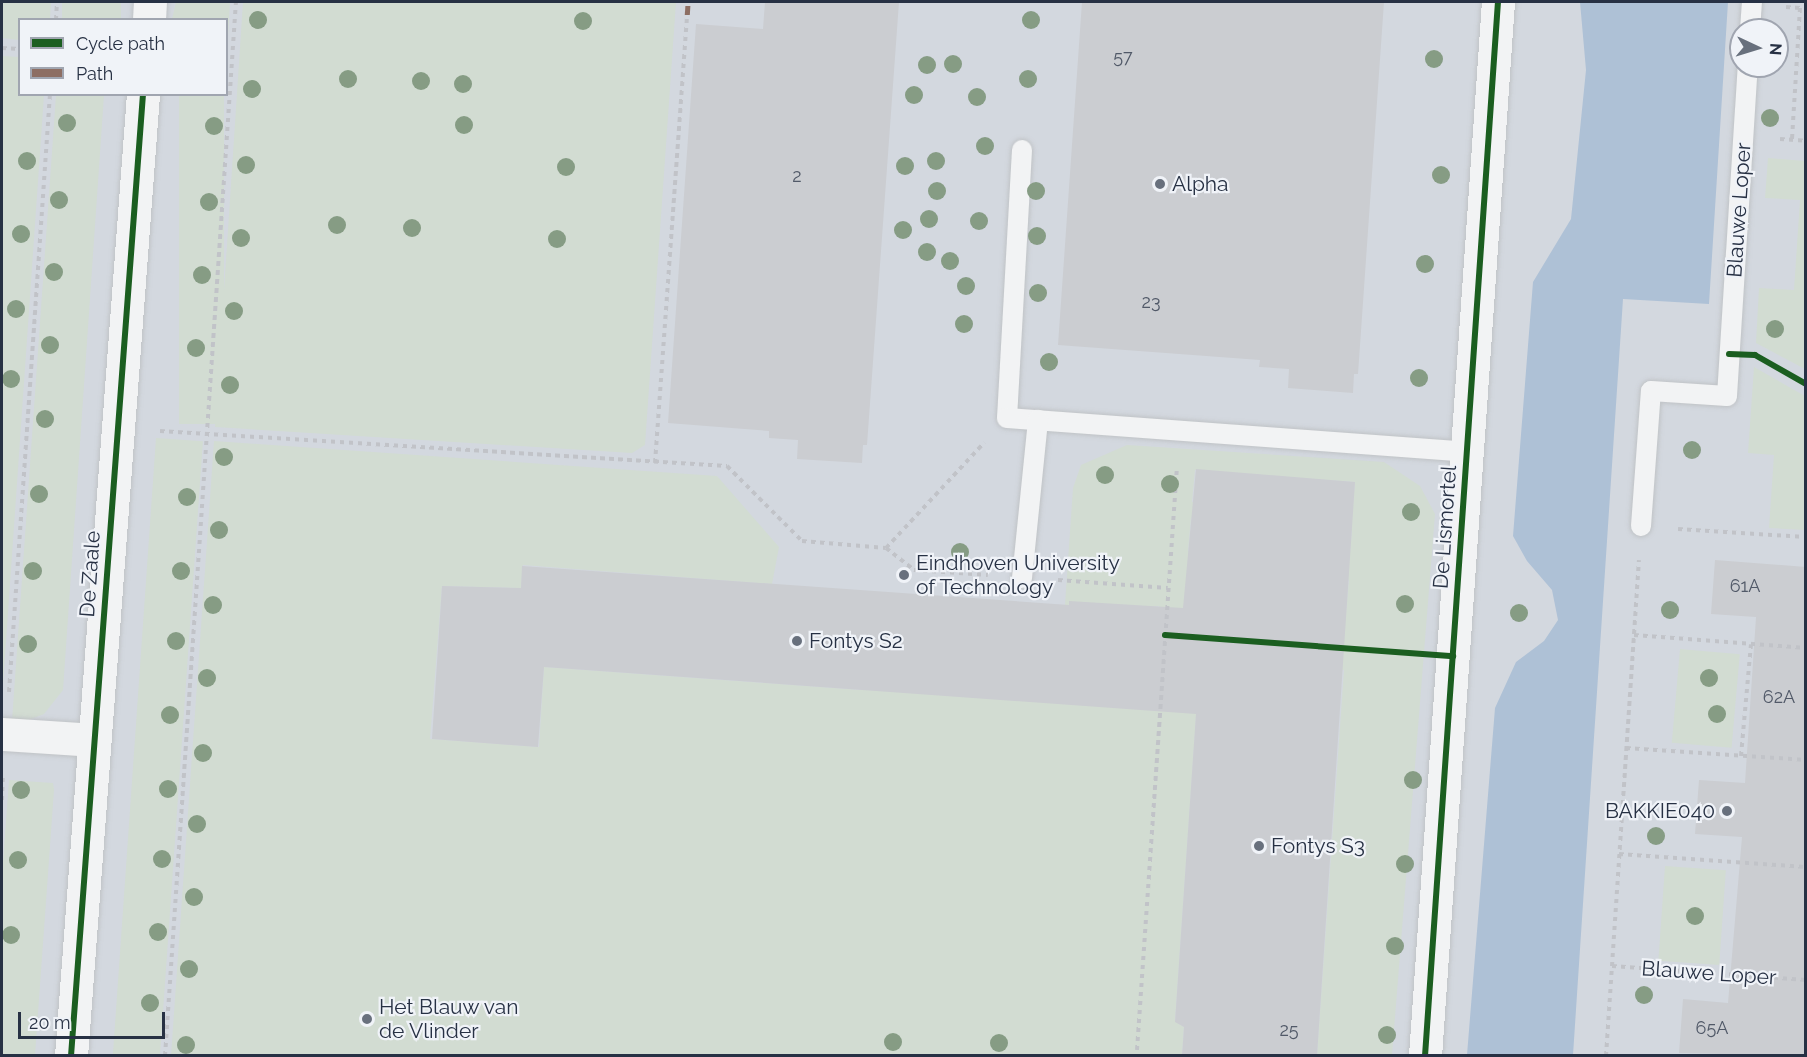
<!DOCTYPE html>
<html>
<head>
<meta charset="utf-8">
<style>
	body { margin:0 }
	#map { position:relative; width:1807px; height:1057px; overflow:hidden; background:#e2e5e8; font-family:Raleway,sans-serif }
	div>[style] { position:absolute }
	.built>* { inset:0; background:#d3d8df }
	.green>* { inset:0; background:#d2dcd2; transform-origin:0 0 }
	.water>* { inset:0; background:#aec1d6 }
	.building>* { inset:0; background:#cbcdd1 }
	.path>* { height:4px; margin-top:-2px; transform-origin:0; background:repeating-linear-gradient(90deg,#c1c3c8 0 4.5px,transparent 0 9px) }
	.roads { filter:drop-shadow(0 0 2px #c0c3c6) drop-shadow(0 0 2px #c0c3c6) }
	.lane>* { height:20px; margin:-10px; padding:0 10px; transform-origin:10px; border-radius:10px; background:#f2f3f4 }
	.street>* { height:33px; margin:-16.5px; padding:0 16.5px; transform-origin:16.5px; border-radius:16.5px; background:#f2f3f4 }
	.quiet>* { height:4.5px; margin-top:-2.25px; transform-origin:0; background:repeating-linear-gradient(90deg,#8d6e63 0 9px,transparent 0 13.5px) }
	.cycleway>* { height:6px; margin:-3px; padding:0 3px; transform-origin:3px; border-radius:3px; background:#1b5e20 }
	.trees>* { width:18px; height:18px; margin:-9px; border-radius:50%; background:#869c84 }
	.dots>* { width:16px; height:16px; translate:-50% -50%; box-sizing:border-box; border:3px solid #f0f3f8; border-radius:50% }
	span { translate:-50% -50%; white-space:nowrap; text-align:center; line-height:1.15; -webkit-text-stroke:4.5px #f0f3f8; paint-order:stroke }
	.number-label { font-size:18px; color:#515968 }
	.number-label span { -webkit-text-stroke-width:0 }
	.poi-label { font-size:21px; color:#273144 }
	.left { translate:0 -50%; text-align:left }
	.right { translate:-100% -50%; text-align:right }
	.street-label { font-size:21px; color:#273144 }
	.frame { position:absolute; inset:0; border:3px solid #273144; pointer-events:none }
	.legend { position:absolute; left:18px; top:18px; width:210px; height:78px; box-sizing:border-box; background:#f0f3f8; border:2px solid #a0a5b0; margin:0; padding:8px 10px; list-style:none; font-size:18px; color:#273144 }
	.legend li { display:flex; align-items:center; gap:12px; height:30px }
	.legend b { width:30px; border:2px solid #a0a5b0 }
	.north { position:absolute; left:1729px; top:18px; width:60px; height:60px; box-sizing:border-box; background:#f0f3f8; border:2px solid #a0a5b0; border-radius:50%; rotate:94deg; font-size:16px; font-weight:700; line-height:24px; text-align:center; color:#273144 }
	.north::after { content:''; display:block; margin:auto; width:21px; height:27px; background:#68707d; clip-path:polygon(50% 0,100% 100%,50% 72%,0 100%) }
	.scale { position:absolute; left:18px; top:1012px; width:147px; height:27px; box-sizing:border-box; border:3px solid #273144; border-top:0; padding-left:8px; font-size:18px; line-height:21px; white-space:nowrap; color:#273144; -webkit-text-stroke:4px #f0f3f8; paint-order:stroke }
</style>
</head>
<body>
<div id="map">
	<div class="built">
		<i style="clip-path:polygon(evenodd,2px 2px,1805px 2px,1805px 1055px,2px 1055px,2px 2px,20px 20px,226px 20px,226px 94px,20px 94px,20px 20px,2px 2px,1741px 30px,1777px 30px,1777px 66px,1741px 66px,1741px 30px)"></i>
	</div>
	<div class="green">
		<i style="clip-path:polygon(2px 2px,51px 2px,50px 19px,20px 20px,19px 40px,2px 38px)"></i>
		<i style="left:62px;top:2px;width:59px;height:17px"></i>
		<i style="clip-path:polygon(176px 2px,230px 2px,227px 54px,226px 20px,172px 19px)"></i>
		<i style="clip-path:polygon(243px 2px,676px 2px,645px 445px,632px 453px,215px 427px)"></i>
		<i style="clip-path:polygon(2px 56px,19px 57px,20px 94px,44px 95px,2px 699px)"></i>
		<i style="clip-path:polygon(56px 95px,104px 95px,63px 690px,44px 714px,26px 721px,12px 721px)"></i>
		<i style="left:179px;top:95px;width:45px;height:329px"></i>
		<i style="clip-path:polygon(1768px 158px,1805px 161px,1805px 369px,1756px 343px,1759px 288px,1794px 290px,1800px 200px,1765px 198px)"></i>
		<i style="clip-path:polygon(1754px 367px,1805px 396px,1805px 530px,1769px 528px,1774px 455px,1748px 453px)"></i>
		<i style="left:156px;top:438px;width:47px;height:619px;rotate:4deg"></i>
		<i style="clip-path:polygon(evenodd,214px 441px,717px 476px,779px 547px,772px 584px,523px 565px,521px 588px,442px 586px,430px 739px,539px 747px,544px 667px,861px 690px,1154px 666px,1159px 606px,1129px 609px,1065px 605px,1073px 488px,1081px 465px,1127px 445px,1384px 462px,1420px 486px,1435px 514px,1392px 1055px,1317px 1055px,1344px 670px,1200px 659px,1175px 1021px,1184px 1027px,1182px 1055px,171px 1056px,214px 441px,1195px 470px,1355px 482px,1352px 515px,1192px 502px,1195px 470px,214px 441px,1191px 518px,1352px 531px,1349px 563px,1188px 551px,1191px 518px,214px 441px,1188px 567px,1349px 580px,1346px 612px,1188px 567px)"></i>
		<i style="left:1680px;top:649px;width:60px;height:94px;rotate:5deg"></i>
		<i style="clip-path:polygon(9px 780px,53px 783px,54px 790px,35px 1055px,2px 1055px,2px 876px)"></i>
		<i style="left:1665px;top:866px;width:61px;height:95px;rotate:4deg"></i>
	</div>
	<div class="water">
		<i style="clip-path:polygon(1580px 2px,1728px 2px,1709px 304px,1623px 299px,1573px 1055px,1467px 1055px,1495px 708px,1516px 662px,1544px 641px,1558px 620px,1552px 590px,1527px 561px,1513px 536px,1533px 282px,1571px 219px,1586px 70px)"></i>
	</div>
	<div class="building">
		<i style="clip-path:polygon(765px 2px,899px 2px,867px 445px,863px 445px,862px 463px,797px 459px,798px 440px,769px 438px,769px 431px,668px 423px,696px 24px,763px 29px)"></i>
		<i style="clip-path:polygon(1082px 2px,1384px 2px,1358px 374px,1354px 374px,1353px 393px,1288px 388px,1289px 369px,1259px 367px,1260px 360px,1058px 345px)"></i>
		<i style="clip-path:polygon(1196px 469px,1355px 482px,1317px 1056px,1182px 1056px,1184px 1027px,1175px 1022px,1196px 714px,544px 667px,538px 747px,432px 739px,442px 586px,521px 588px,522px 566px,1069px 605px,1069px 601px,1183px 608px)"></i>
		<i style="clip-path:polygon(1715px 560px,1806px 567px,1806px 1056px,1679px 1053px,1683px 999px,1728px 1003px,1742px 837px,1695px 834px,1699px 780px,1745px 783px,1756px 617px,1711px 614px)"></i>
	</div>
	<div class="path">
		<i style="left:1786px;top:7px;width:14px;rotate:4deg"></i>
		<i style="left:1800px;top:8px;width:132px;rotate:93.5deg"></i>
		<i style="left:56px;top:20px;width:18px;rotate:-87deg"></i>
		<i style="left:2px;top:48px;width:18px;rotate:3deg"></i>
		<i style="left:1780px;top:139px;width:26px;rotate:4deg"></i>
		<i style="left:160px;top:431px;width:568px;rotate:3.53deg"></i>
		<i style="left:727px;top:466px;width:106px;rotate:45deg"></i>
		<i style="left:802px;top:541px;width:84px;rotate:4.8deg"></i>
		<i style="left:886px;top:548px;width:144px;rotate:-47deg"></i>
		<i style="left:655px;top:463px;width:449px;rotate:-85.9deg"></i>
		<i style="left:1678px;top:529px;width:128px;rotate:3.6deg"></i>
		<i style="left:886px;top:548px;width:36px;rotate:38deg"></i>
		<i style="left:914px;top:570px;width:74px;rotate:3.9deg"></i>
		<i style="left:1058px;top:580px;width:110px;rotate:4.2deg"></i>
		<i style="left:1634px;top:635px;width:172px;rotate:4.3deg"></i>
		<i style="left:9px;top:692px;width:599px;rotate:-86.08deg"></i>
		<i style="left:1626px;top:748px;width:180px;rotate:3.8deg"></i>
		<i style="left:1741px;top:756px;width:112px;rotate:-84.9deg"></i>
		<i style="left:2px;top:800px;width:23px;rotate:-88deg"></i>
		<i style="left:1619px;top:854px;width:187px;rotate:4deg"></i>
		<i style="left:1612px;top:966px;width:195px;rotate:4.1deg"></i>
		<i style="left:1137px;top:1050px;width:584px;rotate:-86.08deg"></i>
		<i style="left:165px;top:1056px;width:1056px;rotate:-86.15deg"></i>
		<i style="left:1606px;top:1056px;width:497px;rotate:-86.2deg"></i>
	</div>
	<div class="roads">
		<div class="lane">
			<i style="left:1750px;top:30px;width:28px;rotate:-86deg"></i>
			<i style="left:1022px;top:150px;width:268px;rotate:93.2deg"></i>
			<i style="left:1007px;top:418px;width:461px;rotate:4.2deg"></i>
			<i style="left:1641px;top:526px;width:135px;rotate:-85.8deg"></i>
			<i style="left:1651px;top:391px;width:76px;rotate:3.8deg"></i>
			<i style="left:1727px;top:396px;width:331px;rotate:-86.4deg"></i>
			<i style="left:1022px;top:578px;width:159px;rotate:-84.2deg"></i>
		</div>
		<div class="street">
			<i style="left:149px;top:20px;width:18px;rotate:-87deg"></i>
			<i style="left:2px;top:734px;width:92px;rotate:3.7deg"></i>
			<i style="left:71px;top:1056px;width:965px;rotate:-85.72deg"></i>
			<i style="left:1425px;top:1056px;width:1057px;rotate:-86.04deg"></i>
		</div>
	</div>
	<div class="quiet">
		<i style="left:687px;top:15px;width:13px;rotate:-86deg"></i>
	</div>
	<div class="cycleway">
		<i style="left:1729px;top:354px;width:26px;rotate:2deg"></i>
		<i style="left:1755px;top:355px;width:59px;rotate:29.6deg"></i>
		<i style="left:1165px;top:635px;width:289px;rotate:4.2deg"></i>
		<i style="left:71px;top:1056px;width:965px;rotate:-85.72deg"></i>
		<i style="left:1425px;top:1056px;width:1057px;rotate:-86.04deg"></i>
	</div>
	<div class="trees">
		<i style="left:258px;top:20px"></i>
		<i style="left:1031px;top:20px"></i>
		<i style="left:583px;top:21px"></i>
		<i style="left:1434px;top:59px"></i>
		<i style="left:953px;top:64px"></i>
		<i style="left:927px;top:65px"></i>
		<i style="left:348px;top:79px"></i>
		<i style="left:1028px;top:79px"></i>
		<i style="left:421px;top:81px"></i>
		<i style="left:463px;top:84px"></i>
		<i style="left:252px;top:89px"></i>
		<i style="left:914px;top:95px"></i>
		<i style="left:977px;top:97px"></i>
		<i style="left:1770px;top:118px"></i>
		<i style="left:67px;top:123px"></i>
		<i style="left:464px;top:125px"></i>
		<i style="left:214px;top:126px"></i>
		<i style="left:985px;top:146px"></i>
		<i style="left:27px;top:161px"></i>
		<i style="left:936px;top:161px"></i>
		<i style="left:246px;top:165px"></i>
		<i style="left:905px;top:166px"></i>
		<i style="left:566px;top:167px"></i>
		<i style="left:1441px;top:175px"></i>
		<i style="left:937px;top:191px"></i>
		<i style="left:1036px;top:191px"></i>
		<i style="left:59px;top:200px"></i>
		<i style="left:209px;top:202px"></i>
		<i style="left:929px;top:219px"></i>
		<i style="left:979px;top:221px"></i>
		<i style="left:337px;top:225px"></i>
		<i style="left:412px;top:228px"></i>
		<i style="left:903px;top:230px"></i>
		<i style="left:21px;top:234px"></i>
		<i style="left:1037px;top:236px"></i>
		<i style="left:241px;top:238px"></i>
		<i style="left:557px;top:239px"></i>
		<i style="left:927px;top:252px"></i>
		<i style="left:950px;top:261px"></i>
		<i style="left:1425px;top:264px"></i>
		<i style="left:54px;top:272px"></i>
		<i style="left:202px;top:275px"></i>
		<i style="left:966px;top:286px"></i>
		<i style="left:1038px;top:293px"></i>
		<i style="left:16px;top:309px"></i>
		<i style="left:234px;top:311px"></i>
		<i style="left:964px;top:324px"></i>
		<i style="left:1775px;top:329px"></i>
		<i style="left:50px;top:345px"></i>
		<i style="left:196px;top:348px"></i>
		<i style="left:1049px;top:362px"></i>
		<i style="left:1419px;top:378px"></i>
		<i style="left:11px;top:379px"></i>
		<i style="left:230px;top:385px"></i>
		<i style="left:45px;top:419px"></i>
		<i style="left:1692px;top:450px"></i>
		<i style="left:224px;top:457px"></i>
		<i style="left:1105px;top:475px"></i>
		<i style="left:1170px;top:484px"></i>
		<i style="left:39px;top:494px"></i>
		<i style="left:187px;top:497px"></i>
		<i style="left:1411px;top:512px"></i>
		<i style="left:219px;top:530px"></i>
		<i style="left:960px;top:552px"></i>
		<i style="left:33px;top:571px"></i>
		<i style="left:181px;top:571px"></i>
		<i style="left:1405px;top:604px"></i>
		<i style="left:213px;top:605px"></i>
		<i style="left:1670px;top:610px"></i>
		<i style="left:1519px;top:613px"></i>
		<i style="left:176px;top:641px"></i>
		<i style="left:28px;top:644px"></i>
		<i style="left:207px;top:678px"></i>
		<i style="left:1709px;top:678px"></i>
		<i style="left:1717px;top:714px"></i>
		<i style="left:170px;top:715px"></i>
		<i style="left:203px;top:753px"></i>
		<i style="left:1413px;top:780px"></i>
		<i style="left:168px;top:789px"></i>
		<i style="left:21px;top:790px"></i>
		<i style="left:197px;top:824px"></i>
		<i style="left:1656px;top:836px"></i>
		<i style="left:162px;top:859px"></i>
		<i style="left:18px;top:860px"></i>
		<i style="left:1405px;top:864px"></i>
		<i style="left:194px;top:897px"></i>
		<i style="left:1695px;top:916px"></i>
		<i style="left:158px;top:932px"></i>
		<i style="left:11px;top:935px"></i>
		<i style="left:1395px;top:946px"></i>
		<i style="left:189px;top:969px"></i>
		<i style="left:1644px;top:995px"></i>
		<i style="left:150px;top:1003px"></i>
		<i style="left:1387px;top:1035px"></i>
		<i style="left:893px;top:1042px"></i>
		<i style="left:999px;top:1043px"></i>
		<i style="left:186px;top:1045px"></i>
	</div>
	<div class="dots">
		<i style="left:1160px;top:184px;background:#68707d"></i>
		<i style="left:904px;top:575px;background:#68707d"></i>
		<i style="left:797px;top:641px;background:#68707d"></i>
		<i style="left:1727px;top:811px;background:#68707d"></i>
		<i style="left:1259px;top:846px;background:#68707d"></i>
		<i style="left:367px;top:1019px;background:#68707d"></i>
	</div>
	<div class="number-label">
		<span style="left:1123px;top:57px">57</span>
		<span style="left:797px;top:176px">2</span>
		<span style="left:1151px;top:302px">23</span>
		<span style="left:1745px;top:586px">61A</span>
		<span style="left:1779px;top:697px">62A</span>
		<span style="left:1712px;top:1028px">65A</span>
		<span style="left:1289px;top:1030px">25</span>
	</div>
	<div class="poi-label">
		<span class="left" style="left:1172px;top:184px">Alpha</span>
		<span class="left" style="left:916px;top:575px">Eindhoven University<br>of Technology</span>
		<span class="left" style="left:809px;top:641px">Fontys S2</span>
		<span class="right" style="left:1715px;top:811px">BAKKIE040</span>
		<span class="left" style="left:1271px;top:846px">Fontys S3</span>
		<span class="left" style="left:379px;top:1019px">Het Blauw van<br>de Vlinder</span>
	</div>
	<div class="street-label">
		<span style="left:1739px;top:210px;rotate:-86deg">Blauwe Loper</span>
		<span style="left:1445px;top:527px;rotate:-86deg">De Lismortel</span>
		<span style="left:90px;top:574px;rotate:-86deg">De Zaale</span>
		<span style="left:1709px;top:973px;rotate:4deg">Blauwe Loper</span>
	</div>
	<div class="frame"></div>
	<ul class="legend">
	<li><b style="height:8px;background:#1b5e20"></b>Cycle path</li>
	<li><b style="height:8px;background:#8d6e63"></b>Path</li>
	</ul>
	<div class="north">N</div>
	<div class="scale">20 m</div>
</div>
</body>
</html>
